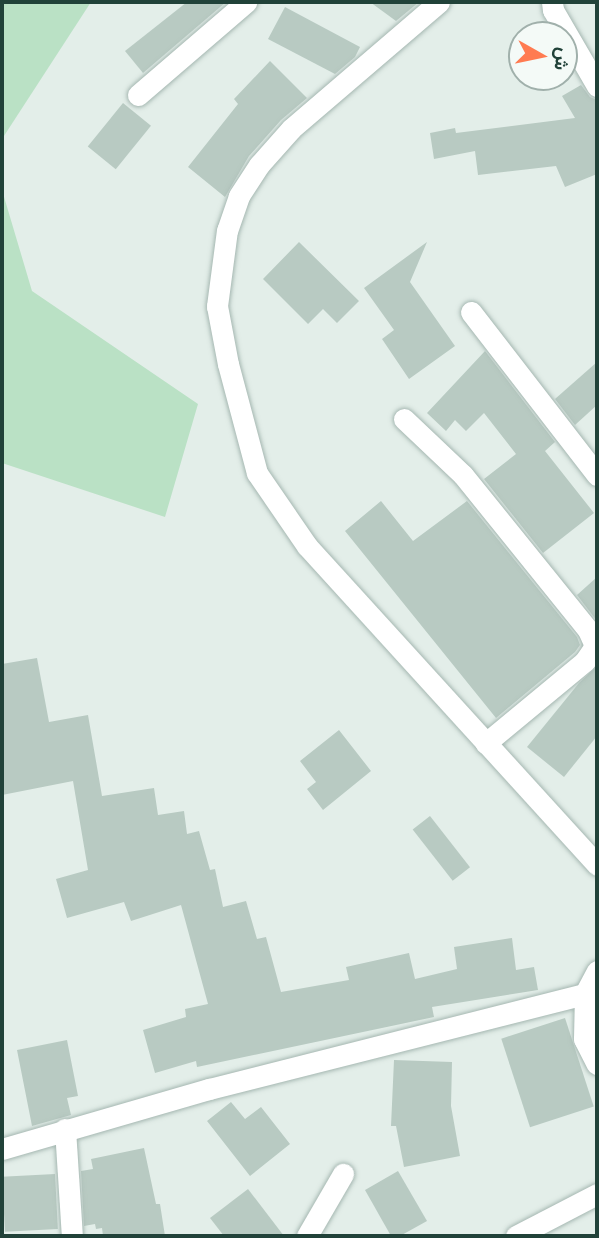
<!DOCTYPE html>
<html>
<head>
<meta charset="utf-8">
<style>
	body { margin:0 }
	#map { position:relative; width:599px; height:1238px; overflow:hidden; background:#e3eee9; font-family:"Roboto Condensed",Vazirmatn,sans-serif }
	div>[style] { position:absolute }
	.green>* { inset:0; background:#bae1c5 }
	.building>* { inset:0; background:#b8cac2; transform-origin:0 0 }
	.roads { filter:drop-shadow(0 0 2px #a5b7b1) drop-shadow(0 0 2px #a5b7b1) }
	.minor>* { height:21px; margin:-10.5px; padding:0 10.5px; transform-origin:10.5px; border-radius:10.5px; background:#fff }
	span { translate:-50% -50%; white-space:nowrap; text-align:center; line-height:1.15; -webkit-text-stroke:5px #f4faf7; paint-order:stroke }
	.frame { position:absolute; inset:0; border:4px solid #214239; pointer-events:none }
	.north { position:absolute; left:508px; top:21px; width:70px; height:70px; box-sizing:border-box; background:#f4faf7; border:2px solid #a0b0ab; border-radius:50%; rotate:99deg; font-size:19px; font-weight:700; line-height:28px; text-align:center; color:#214239 }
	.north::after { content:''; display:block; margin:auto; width:24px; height:32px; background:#ff7b51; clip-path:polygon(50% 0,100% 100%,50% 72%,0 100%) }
</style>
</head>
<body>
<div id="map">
	<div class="green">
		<i style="clip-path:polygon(2px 2px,91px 2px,2px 139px)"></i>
		<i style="clip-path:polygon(2px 190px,32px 291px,198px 404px,165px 517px,2px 463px)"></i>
	</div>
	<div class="building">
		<i style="clip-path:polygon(187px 2px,226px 2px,143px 73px,125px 51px)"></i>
		<i style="clip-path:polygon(370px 2px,419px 2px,396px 21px)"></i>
		<i style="clip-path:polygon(285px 7px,360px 47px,355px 57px,335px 74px,268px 39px)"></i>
		<i style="clip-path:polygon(270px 61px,307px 98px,281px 120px,249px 156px,225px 197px,188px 167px,238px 104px,234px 99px)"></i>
		<i style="clip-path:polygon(581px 85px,590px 97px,597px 100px,597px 174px,565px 187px,556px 166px,478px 175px,475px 151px,434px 159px,430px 133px,455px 128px,456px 133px,575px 118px,562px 96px)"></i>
		<i style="left:123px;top:103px;width:36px;height:56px;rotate:39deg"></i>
		<i style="clip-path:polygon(299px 242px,359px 301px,337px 323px,323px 309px,308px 324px,263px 279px)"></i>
		<i style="clip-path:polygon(427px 242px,410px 282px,455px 346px,409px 379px,382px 339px,394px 330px,364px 288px)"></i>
		<i style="clip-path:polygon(485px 351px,555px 442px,545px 451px,594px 513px,543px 553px,484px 479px,516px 454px,484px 413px,466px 431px,455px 420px,446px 431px,427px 413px)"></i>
		<i style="clip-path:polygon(597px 362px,597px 405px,575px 425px,555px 399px)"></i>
		<i style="clip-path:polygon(381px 501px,413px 541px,467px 501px,577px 637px,580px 645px,575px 652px,496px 718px,345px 531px)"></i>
		<i style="clip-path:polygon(597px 577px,597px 621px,577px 595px)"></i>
		<i style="clip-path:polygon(37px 658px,49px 722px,88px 715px,102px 796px,154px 788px,158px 815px,184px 811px,187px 834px,199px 831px,210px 870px,215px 869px,223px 907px,246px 901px,257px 939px,266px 937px,281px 992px,349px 980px,346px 967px,409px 953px,415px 979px,457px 969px,454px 947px,512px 938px,516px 970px,534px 967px,538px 990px,432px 1007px,434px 1017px,197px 1067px,196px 1061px,155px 1073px,143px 1030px,186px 1017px,185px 1009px,208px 1004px,181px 905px,131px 921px,124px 902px,67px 918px,56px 879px,88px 870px,73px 781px,2px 795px,2px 664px)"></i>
		<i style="clip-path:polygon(597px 666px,597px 736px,564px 777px,527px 747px,579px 683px)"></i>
		<i style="clip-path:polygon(339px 730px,371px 771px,323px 810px,307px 789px,316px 782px,300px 761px)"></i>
		<i style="left:430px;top:816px;width:65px;height:22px;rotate:52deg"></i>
		<i style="left:565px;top:1018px;width:93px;height:67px;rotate:72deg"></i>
		<i style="clip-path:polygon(67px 1040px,78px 1096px,67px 1098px,71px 1115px,32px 1126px,17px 1050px)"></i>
		<i style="clip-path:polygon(394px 1060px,452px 1062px,451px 1106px,460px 1156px,404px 1167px,396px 1126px,391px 1126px)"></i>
		<i style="clip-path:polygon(231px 1102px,245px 1119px,261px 1107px,290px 1144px,250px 1176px,207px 1121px)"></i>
		<i style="clip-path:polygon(144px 1148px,156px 1204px,160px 1204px,165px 1236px,103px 1236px,102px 1228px,96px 1229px,95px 1224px,84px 1226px,81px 1171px,93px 1169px,91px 1159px)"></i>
		<i style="clip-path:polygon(398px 1171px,427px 1221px,400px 1236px,391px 1236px,365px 1190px)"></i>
		<i style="left:55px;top:1174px;width:55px;height:53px;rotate:87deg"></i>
		<i style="clip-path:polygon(248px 1189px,284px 1236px,224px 1236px,210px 1218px)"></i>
	</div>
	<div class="roads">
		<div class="minor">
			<i style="left:439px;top:2px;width:195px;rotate:139.4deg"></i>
			<i style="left:291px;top:129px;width:48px;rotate:131.6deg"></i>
			<i style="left:259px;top:165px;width:37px;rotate:123deg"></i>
			<i style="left:239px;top:196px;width:36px;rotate:109deg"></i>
			<i style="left:227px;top:230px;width:77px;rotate:97.5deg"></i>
			<i style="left:217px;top:306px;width:59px;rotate:79.3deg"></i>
			<i style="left:228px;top:364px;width:113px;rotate:75.1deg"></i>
			<i style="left:257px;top:473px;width:88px;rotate:55.6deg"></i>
			<i style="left:307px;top:546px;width:431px;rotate:47.7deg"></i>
			<i style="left:552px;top:2px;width:8px;rotate:83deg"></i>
			<i style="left:553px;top:10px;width:88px;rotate:59.9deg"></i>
			<i style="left:138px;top:95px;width:143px;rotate:-40.7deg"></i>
			<i style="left:471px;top:312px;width:206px;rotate:52.3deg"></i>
			<i style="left:404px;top:419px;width:81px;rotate:43.5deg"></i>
			<i style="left:463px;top:475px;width:199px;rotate:51.1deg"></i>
			<i style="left:588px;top:630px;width:17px;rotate:66deg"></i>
			<i style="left:595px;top:646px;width:18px;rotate:124deg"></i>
			<i style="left:585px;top:661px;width:129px;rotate:140.4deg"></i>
			<i style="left:597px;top:971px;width:26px;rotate:118deg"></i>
			<i style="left:585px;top:994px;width:45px;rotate:91.3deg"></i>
			<i style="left:584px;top:1039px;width:28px;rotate:63deg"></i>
			<i style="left:65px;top:1129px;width:107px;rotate:86.3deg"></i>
			<i style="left:2px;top:1149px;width:216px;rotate:-16.2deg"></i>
			<i style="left:209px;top:1089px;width:388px;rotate:-14.2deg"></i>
			<i style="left:307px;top:1236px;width:72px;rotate:-59.9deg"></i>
			<i style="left:516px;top:1236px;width:91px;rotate:-27.4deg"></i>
		</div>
	</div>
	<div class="frame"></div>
	<div class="north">ش</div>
</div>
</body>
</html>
